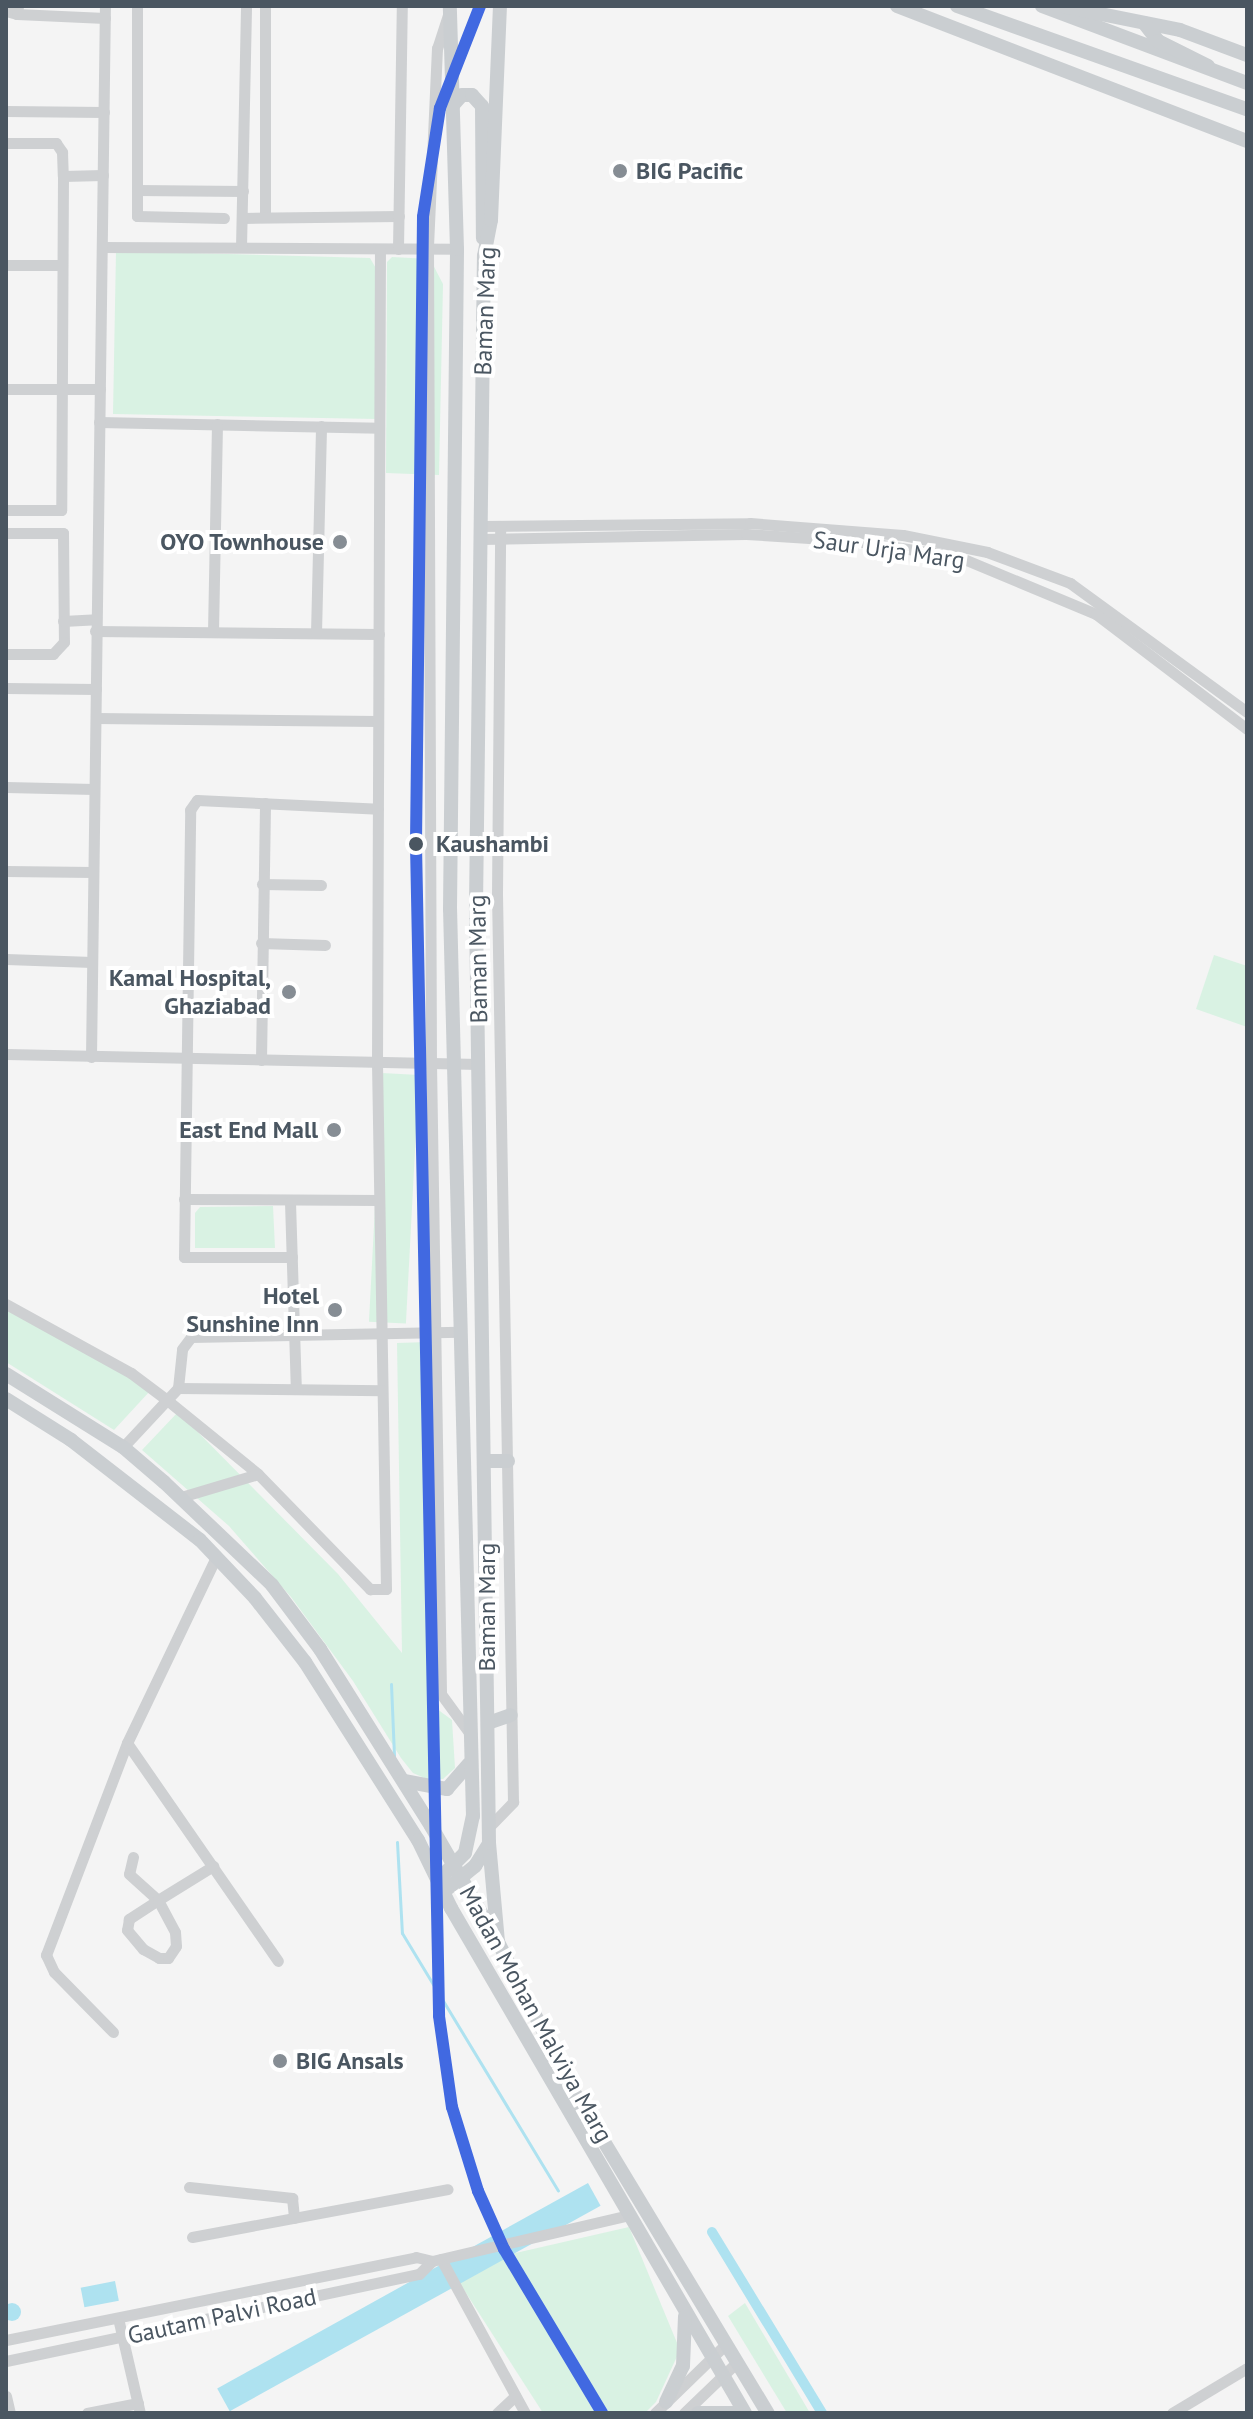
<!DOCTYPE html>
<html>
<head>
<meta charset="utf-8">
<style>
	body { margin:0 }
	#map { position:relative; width:1253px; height:2419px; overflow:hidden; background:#f4f4f4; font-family:"PT Sans",sans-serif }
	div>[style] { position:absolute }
	.green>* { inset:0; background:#d9f2e3; transform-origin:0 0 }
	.water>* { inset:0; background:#aee2f0; transform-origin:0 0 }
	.round { border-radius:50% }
	.stream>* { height:3px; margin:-1.5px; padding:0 1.5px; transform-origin:1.5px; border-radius:1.5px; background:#aee2f0 }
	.canal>* { height:10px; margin:-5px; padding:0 5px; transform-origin:5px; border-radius:5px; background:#aee2f0 }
	.minor>* { height:11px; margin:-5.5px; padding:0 5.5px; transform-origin:5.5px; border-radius:5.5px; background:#ced0d2 }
	.major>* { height:14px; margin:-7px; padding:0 7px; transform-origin:7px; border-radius:7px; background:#caced1 }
	.metro-1>* { height:12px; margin:-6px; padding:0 6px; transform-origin:6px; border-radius:6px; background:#4169e1 }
	.dots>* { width:22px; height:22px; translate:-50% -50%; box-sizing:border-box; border:4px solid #fff; border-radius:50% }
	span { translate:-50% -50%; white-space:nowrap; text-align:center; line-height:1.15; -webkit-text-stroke:8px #fff; paint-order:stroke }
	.poi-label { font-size:24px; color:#4a5661; font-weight:700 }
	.left { translate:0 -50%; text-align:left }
	.right { translate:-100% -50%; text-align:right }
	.street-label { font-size:24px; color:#4a5661 }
	.stop-label { font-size:24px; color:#4a5661; font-weight:700 }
	.frame { position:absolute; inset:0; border:8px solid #4a5661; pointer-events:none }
</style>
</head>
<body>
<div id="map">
	<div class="green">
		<i style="clip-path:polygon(116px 251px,370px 258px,378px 272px,377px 419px,113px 414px)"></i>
		<i style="clip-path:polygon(392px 257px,430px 259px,443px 284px,439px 475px,386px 473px,387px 262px)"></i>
		<i style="clip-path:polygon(1214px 955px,1247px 966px,1247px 1027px,1196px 1009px)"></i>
		<i style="left:382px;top:1073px;width:37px;height:249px;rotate:3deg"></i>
		<i style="clip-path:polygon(273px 1206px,275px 1248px,195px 1248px,195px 1213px,200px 1207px)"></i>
		<i style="clip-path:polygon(6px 1309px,96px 1355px,150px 1391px,114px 1430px,6px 1362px)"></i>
		<i style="clip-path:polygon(428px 1342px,429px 1703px,452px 1720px,455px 1768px,443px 1779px,429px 1780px,413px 1773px,401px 1758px,353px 1681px,291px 1597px,229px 1526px,142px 1450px,178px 1412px,338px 1574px,402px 1653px,397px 1343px)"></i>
		<i style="clip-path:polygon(629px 2227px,680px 2350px,656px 2402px,645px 2413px,543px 2413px,450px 2268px)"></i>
		<i style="clip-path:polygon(745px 2303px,810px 2413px,787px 2413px,728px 2316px)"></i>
	</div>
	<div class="water">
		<i style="left:588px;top:2183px;width:26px;height:424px;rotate:61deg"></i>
		<i style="left:115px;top:2281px;width:20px;height:35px;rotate:79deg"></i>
		<i class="round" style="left:3px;top:2303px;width:18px;height:18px"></i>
	</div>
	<div class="stream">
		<i style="left:391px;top:1684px;width:72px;rotate:87.6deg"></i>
		<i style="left:397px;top:1842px;width:91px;rotate:86.9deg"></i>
		<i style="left:402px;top:1933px;width:301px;rotate:58.8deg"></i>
	</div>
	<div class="canal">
		<i style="left:712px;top:2232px;width:212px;rotate:58.7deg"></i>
	</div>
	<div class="minor">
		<i style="left:137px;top:6px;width:210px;rotate:90deg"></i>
		<i style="left:137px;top:216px;width:87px;rotate:1.3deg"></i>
		<i style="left:6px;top:11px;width:11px;rotate:15deg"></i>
		<i style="left:17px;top:14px;width:8px;rotate:-83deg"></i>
		<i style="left:17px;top:14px;width:88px;rotate:2.6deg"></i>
		<i style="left:448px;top:15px;width:35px;rotate:108deg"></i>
		<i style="left:437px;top:48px;width:201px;rotate:92.6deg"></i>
		<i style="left:428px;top:249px;width:814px;rotate:89.79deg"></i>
		<i style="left:431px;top:1063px;width:631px;rotate:89.09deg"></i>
		<i style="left:441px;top:1694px;width:51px;rotate:53.8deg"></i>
		<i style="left:6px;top:111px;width:98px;rotate:0.6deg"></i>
		<i style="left:6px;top:143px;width:50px"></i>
		<i style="left:56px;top:143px;width:11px;rotate:56deg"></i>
		<i style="left:62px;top:152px;width:24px;rotate:88deg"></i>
		<i style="left:63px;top:176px;width:334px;rotate:90.3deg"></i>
		<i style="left:61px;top:510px;width:55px;rotate:180deg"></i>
		<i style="left:63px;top:176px;width:40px;rotate:-1.4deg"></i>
		<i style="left:137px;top:190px;width:106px;rotate:0.5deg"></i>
		<i style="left:265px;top:217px;width:211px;rotate:-90deg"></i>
		<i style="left:243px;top:218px;width:156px;rotate:-0.7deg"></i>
		<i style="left:102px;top:247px;width:355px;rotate:0.3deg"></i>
		<i style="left:241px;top:247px;width:241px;rotate:-88.8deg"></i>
		<i style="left:398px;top:249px;width:243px;rotate:-89.1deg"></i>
		<i style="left:6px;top:265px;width:56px"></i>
		<i style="left:6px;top:389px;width:94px"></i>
		<i style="left:99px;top:422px;width:280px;rotate:1.2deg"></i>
		<i style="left:482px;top:526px;width:268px;rotate:-0.6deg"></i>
		<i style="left:750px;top:523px;width:153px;rotate:4.5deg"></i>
		<i style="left:903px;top:535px;width:86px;rotate:11.4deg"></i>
		<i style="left:987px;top:552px;width:89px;rotate:20.5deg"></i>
		<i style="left:1070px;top:583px;width:219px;rotate:36.1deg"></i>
		<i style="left:6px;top:533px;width:57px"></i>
		<i style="left:63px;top:533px;width:109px;rotate:89.5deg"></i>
		<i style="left:64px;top:642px;width:16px;rotate:133deg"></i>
		<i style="left:53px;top:654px;width:47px;rotate:180deg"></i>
		<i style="left:482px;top:539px;width:264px;rotate:-1.1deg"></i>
		<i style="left:746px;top:534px;width:110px;rotate:3.6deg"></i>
		<i style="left:856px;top:541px;width:104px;rotate:8.8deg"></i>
		<i style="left:959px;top:557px;width:148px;rotate:22.6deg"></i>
		<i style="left:1096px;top:614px;width:190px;rotate:37.3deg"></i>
		<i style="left:63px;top:621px;width:33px;rotate:-3deg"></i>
		<i style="left:95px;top:631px;width:284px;rotate:0.6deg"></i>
		<i style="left:213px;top:632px;width:208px;rotate:-88.9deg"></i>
		<i style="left:316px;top:633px;width:207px;rotate:-88.6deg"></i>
		<i style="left:6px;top:688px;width:90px;rotate:0.6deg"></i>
		<i style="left:96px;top:718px;width:282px;rotate:0.6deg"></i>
		<i style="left:6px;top:787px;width:88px;rotate:1.3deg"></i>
		<i style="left:6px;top:871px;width:87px;rotate:0.7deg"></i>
		<i style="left:262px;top:884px;width:59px;rotate:1deg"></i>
		<i style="left:261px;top:943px;width:64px;rotate:1.8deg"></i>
		<i style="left:6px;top:959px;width:86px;rotate:2deg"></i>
		<i style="left:6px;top:1054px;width:473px;rotate:1.2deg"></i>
		<i style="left:91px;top:1057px;width:1051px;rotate:-89.24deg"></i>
		<i style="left:261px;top:1060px;width:257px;rotate:-89.1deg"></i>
		<i style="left:184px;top:1199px;width:195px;rotate:0.3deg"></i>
		<i style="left:290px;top:1202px;width:187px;rotate:88.2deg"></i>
		<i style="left:292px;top:1257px;width:108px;rotate:180deg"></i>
		<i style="left:184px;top:1257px;width:447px;rotate:-89.2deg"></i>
		<i style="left:190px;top:810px;width:12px;rotate:-55deg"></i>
		<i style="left:197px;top:800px;width:181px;rotate:2.8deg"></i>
		<i style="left:6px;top:1304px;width:143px;rotate:28.9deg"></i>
		<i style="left:131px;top:1373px;width:45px;rotate:36.9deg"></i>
		<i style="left:167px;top:1400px;width:117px;rotate:39.1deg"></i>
		<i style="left:258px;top:1474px;width:161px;rotate:45.8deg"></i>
		<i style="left:370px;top:1589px;width:16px"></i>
		<i style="left:386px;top:1589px;width:527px;rotate:-90.98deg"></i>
		<i style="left:377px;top:1062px;width:813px;rotate:-89.79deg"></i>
		<i style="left:178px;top:1388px;width:39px;rotate:-84deg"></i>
		<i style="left:182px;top:1349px;width:15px;rotate:-53deg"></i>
		<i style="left:191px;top:1337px;width:269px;rotate:-1.1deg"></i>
		<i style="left:123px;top:1447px;width:81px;rotate:-47deg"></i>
		<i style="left:178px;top:1388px;width:204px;rotate:0.6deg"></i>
		<i style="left:181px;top:1497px;width:80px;rotate:-16.6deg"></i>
		<i style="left:127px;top:1743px;width:265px;rotate:55.3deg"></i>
		<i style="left:489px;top:1827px;width:35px;rotate:-46deg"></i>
		<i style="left:513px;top:1802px;width:908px;rotate:-91.01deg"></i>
		<i style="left:497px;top:894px;width:368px;rotate:-89.5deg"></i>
		<i style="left:133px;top:1857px;width:17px;rotate:103deg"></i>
		<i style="left:129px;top:1874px;width:39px;rotate:42deg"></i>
		<i style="left:158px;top:1900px;width:35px;rotate:147deg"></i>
		<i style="left:129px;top:1919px;width:11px;rotate:100deg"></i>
		<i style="left:127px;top:1930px;width:25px;rotate:50deg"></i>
		<i style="left:143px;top:1949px;width:18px;rotate:29deg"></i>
		<i style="left:159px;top:1958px;width:9px"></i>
		<i style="left:168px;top:1958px;width:14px;rotate:-56deg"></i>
		<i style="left:176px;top:1946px;width:14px;rotate:-94deg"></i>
		<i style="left:175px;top:1932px;width:36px;rotate:-118deg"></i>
		<i style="left:158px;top:1900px;width:65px;rotate:-31.7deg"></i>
		<i style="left:113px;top:2032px;width:84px;rotate:-134.5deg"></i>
		<i style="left:54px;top:1972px;width:19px;rotate:-115deg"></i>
		<i style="left:46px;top:1955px;width:227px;rotate:-69.1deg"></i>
		<i style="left:127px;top:1743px;width:206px;rotate:-64.4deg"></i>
		<i style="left:189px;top:2187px;width:104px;rotate:6.1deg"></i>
		<i style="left:292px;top:2198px;width:20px;rotate:84deg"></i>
		<i style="left:192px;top:2237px;width:260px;rotate:-10.6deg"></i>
		<i style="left:441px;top:2259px;width:175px;rotate:61.4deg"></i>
		<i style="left:118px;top:2318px;width:98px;rotate:77deg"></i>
		<i style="left:6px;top:2340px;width:418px;rotate:-11.4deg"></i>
		<i style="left:416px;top:2257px;width:16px;rotate:14deg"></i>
		<i style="left:432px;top:2261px;width:202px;rotate:-13.1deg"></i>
		<i style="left:6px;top:2361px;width:422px;rotate:-11.9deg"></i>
		<i style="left:419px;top:2274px;width:18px;rotate:-45deg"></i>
		<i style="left:6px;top:2396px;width:17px;rotate:77deg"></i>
		<i style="left:87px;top:2413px;width:52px;rotate:-11.1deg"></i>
		<i style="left:497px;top:2413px;width:25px;rotate:-43deg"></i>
		<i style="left:655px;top:2413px;width:99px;rotate:-44.2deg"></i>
		<i style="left:684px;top:2413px;width:74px;rotate:-43.9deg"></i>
		<i style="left:1172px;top:2413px;width:87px;rotate:-31deg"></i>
	</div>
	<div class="major">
		<i style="left:897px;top:6px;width:375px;rotate:21.1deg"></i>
		<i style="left:957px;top:6px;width:308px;rotate:19.6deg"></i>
		<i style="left:1042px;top:6px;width:219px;rotate:20.6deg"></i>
		<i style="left:1066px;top:7px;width:116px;rotate:11.4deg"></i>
		<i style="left:1180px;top:30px;width:72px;rotate:20.5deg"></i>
		<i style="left:1144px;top:23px;width:23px;rotate:52deg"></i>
		<i style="left:1158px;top:41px;width:56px;rotate:26.6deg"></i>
		<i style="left:453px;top:105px;width:13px;rotate:-48deg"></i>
		<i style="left:462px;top:95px;width:10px"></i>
		<i style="left:472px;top:95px;width:15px;rotate:48deg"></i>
		<i style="left:482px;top:106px;width:132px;rotate:89.6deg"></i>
		<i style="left:6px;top:1374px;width:138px;rotate:32deg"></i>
		<i style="left:123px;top:1447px;width:54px;rotate:40.5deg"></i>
		<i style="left:164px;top:1482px;width:149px;rotate:43.6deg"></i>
		<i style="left:272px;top:1585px;width:80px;rotate:53.1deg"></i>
		<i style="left:320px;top:1649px;width:209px;rotate:57.9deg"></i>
		<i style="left:431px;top:1826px;width:134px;rotate:60deg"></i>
		<i style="left:498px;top:1942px;width:168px;rotate:63.1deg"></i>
		<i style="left:574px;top:2092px;width:375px;rotate:58.9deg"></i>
		<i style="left:6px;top:1399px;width:77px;rotate:32.2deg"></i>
		<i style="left:71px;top:1440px;width:163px;rotate:37.8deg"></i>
		<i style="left:200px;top:1540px;width:80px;rotate:46.5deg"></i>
		<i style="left:255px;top:1598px;width:81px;rotate:52deg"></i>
		<i style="left:305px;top:1662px;width:211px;rotate:57.6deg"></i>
		<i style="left:418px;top:1840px;width:76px;rotate:64.1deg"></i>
		<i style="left:451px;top:1908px;width:584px;rotate:59.79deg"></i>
		<i style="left:486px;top:1461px;width:22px"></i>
		<i style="left:488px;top:1723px;width:24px;rotate:-19deg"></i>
		<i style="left:404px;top:1781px;width:44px;rotate:10.5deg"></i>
		<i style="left:447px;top:1789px;width:33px;rotate:-49deg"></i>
		<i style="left:440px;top:1878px;width:35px;rotate:-45deg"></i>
		<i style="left:465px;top:1853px;width:38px;rotate:-78deg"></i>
		<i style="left:473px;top:1816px;width:907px;rotate:-91.45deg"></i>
		<i style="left:450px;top:909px;width:660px;rotate:-89.39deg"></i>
		<i style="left:457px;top:249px;width:243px;rotate:-91.7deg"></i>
		<i style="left:442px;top:1893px;width:43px;rotate:-39.3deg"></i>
		<i style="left:475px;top:1866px;width:26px;rotate:-58deg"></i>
		<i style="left:498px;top:1942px;width:99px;rotate:-95.2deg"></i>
		<i style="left:489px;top:1843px;width:936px;rotate:-90.8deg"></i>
		<i style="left:476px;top:907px;width:651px;rotate:-89.3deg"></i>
		<i style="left:484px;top:256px;width:37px;rotate:-79deg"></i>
		<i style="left:491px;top:220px;width:214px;rotate:-87.6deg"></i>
		<i style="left:666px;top:2402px;width:40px;rotate:-65deg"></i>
		<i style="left:683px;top:2366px;width:50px;rotate:-87.7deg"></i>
		<i style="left:698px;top:2413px;width:36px"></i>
	</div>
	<div class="metro-1">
		<i style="left:480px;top:6px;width:110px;rotate:111.4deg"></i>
		<i style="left:440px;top:108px;width:110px;rotate:98.9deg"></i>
		<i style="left:423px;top:217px;width:628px;rotate:90.64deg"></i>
		<i style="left:416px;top:845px;width:1171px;rotate:88.87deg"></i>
		<i style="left:439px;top:2016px;width:92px;rotate:81.9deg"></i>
		<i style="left:452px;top:2107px;width:88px;rotate:72.8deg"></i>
		<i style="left:478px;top:2191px;width:64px;rotate:65.9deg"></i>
		<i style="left:504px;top:2249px;width:191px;rotate:59.1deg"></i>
	</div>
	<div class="dots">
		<i style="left:620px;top:171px;background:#868d94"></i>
		<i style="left:340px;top:542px;background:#868d94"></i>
		<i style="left:416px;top:844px;background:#4a5661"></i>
		<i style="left:289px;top:992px;background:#868d94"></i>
		<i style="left:334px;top:1130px;background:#868d94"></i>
		<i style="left:335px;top:1310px;background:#868d94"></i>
		<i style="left:280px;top:2061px;background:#868d94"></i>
	</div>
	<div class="poi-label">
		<span class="left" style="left:636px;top:171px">BIG Pacific</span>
		<span class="right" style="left:324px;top:542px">OYO Townhouse</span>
		<span class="right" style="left:271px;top:992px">Kamal Hospital,<br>Ghaziabad</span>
		<span class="right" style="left:318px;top:1130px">East End Mall</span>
		<span class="right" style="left:319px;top:1310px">Hotel<br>Sunshine Inn</span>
		<span class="left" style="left:296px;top:2061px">BIG Ansals</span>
	</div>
	<div class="street-label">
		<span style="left:485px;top:311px;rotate:-88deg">Baman Marg</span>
		<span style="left:889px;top:550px;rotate:8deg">Saur Urja Marg</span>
		<span style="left:478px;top:959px;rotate:-91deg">Baman Marg</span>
		<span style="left:487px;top:1607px;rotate:-90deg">Baman Marg</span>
		<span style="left:536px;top:2014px;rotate:61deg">Madan Mohan Malviya Marg</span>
		<span style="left:222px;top:2316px;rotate:-12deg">Gautam Palvi Road</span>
	</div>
	<div class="stop-label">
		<span class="left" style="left:436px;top:844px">Kaushambi</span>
	</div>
	<div class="frame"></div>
</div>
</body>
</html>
